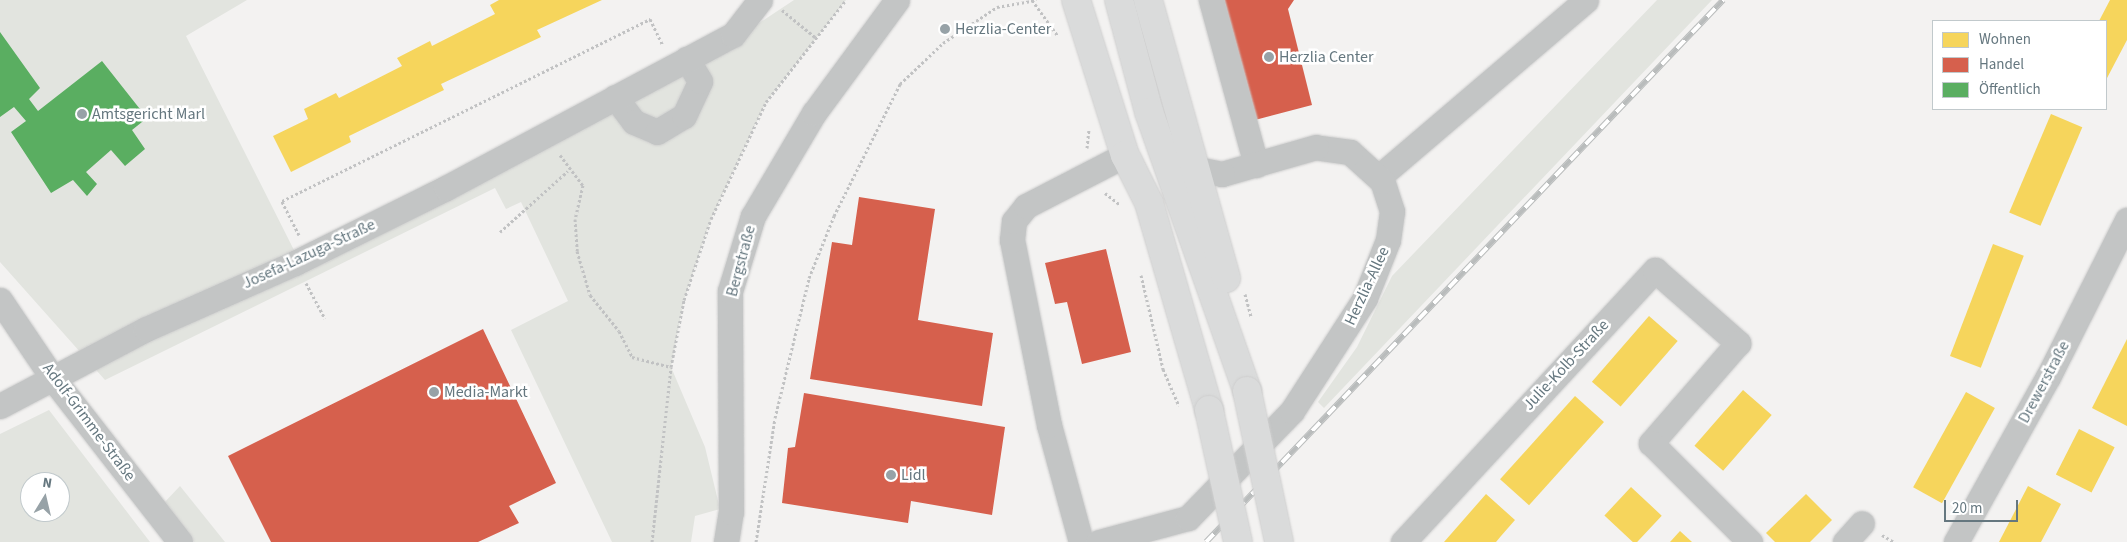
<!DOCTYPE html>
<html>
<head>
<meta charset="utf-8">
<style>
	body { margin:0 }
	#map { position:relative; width:2127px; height:542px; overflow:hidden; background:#f3f2f1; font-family:"Source Sans 3",sans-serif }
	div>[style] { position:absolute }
	.green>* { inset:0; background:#e2e4df }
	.homes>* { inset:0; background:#f6d55c; transform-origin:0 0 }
	.shops>* { inset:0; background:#d6604d }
	.public>* { inset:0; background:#5aae61 }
	.path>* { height:3px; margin-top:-1.5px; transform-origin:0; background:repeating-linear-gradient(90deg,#c1c2c3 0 2.5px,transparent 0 5px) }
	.roads { filter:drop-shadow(0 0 1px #cecece) drop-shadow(0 0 1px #cecece) }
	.minor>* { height:25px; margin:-12.5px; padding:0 12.5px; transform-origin:12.5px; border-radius:12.5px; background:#c3c5c5 }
	.major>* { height:28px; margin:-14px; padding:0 14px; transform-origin:14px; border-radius:14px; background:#dadbdb }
	.rail>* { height:5.5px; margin-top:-2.75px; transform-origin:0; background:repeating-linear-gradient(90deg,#fff 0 11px,#b9bcbc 0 22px); box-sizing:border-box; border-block:1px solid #b9bcbc }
	.bridges { filter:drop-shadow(0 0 1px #cecece) drop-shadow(0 0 1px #cecece) }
	.major-bridge>* { height:28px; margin:-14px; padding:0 14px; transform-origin:14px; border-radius:14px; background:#dadbdb }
	.dots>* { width:14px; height:14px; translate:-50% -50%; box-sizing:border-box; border:2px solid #fff; border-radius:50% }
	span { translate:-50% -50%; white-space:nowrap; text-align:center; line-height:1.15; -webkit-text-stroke:5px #fff; paint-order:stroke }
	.poi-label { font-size:16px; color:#65777f }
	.left { translate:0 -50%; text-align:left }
	.street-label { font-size:16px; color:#65777f }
	.legend { position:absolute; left:1932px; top:20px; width:175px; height:90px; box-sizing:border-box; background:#fff; border:1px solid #c1c9cc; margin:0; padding:6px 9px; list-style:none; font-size:15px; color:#65777f }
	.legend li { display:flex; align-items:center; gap:10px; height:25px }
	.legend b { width:25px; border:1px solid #c1c9cc }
	.north { position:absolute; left:20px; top:472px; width:50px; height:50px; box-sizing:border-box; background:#fff; border:1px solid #c1c9cc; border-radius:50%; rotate:9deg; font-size:14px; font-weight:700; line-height:20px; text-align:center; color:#65777f }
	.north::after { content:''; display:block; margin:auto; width:18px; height:22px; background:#97a2a7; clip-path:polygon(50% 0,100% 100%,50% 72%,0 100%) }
	.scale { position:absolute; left:1944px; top:500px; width:74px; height:22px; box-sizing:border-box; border:2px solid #65777f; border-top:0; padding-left:6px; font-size:15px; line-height:18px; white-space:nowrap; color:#65777f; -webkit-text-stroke:4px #fff; paint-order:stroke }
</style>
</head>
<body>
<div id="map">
	<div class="green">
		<i style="clip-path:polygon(0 0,247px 0,186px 36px,299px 260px,735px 39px,794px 0,846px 0,766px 102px,711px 219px,684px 300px,671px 367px,705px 447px,720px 509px,695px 516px,691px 542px,612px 542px,511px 330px,568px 301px,521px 202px,506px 209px,495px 188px,105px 380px,0 262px)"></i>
		<i style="clip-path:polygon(1657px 0,1712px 0,1324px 408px,1318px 402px,1357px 347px,1392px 276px)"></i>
		<i style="clip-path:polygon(evenodd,49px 410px,150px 542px,0 542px,0 434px,49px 410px,30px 482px,60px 482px,60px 512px,30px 512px,30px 482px)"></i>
		<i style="clip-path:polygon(180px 486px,225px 542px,194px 542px,162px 505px)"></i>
	</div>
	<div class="homes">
		<i style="clip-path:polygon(499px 0,602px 0,537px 30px,541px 37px,441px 84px,444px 90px,349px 136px,351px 142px,291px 172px,273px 136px,308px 119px,304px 109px,336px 93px,339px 98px,402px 66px,397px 58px,430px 41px,432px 46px,495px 14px,490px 5px)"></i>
		<i style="clip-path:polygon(2110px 0,2127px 0,2127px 40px,2106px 80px,2106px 21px,2099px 21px)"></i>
		<i style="left:2051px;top:114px;width:34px;height:107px;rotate:23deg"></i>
		<i style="left:1993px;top:244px;width:33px;height:120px;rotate:21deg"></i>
		<i style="left:1649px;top:316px;width:38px;height:87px;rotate:41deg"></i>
		<i style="clip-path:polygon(2127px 339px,2127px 426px,2092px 408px)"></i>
		<i style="left:1743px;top:390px;width:38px;height:74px;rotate:41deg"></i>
		<i style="left:1966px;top:392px;width:33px;height:109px;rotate:29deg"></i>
		<i style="left:1575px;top:396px;width:39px;height:112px;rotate:42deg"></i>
		<i style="left:2079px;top:429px;width:40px;height:51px;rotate:27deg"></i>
		<i style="clip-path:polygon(2028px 486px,2061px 504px,2041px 542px,1999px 542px)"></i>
		<i style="left:1631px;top:487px;width:42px;height:39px;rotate:43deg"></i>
		<i style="clip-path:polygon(1486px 494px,1515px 520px,1501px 536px,1496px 542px,1444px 542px)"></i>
		<i style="clip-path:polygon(1806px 494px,1832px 520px,1810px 542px,1775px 542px,1766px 533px)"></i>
		<i style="clip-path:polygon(1680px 531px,1692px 542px,1670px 542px)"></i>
	</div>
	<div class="shops">
		<i style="clip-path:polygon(1224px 0,1294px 0,1288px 9px,1312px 105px,1255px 120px)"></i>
		<i style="clip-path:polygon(859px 197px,935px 209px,918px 320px,993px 333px,982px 406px,810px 379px,832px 242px,852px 245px)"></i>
		<i style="clip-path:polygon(1106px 249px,1131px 352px,1082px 364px,1067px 302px,1055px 304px,1045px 263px)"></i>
		<i style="clip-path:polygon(483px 329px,556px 483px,509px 506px,519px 523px,478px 542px,271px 542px,228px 456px)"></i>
		<i style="clip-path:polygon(804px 393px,1005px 427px,992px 515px,911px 501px,908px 523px,782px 503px,788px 448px,795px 447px)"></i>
	</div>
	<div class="public">
		<i style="clip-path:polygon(0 32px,40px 88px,29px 99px,38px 111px,102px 61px,147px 118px,132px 130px,145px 149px,125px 166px,111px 150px,86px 172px,97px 184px,87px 196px,73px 180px,51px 193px,11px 132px,26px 121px,14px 107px,0 117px)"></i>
	</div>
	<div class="path">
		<i style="left:1032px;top:0;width:44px;rotate:54.2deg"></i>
		<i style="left:782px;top:10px;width:43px;rotate:39.3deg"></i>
		<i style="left:1087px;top:148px;width:19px;rotate:-84deg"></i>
		<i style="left:560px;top:155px;width:38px;rotate:53deg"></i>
		<i style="left:583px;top:185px;width:35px;rotate:103deg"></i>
		<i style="left:575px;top:219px;width:32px;rotate:86deg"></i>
		<i style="left:577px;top:251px;width:46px;rotate:73.5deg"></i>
		<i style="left:590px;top:295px;width:46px;rotate:51.1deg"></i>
		<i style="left:619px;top:331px;width:29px;rotate:63deg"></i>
		<i style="left:632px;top:357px;width:40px;rotate:14.4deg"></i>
		<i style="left:1105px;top:193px;width:18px;rotate:38deg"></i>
		<i style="left:500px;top:232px;width:91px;rotate:-41.9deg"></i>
		<i style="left:299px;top:235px;width:38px;rotate:-117deg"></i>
		<i style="left:282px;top:201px;width:411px;rotate:-26.3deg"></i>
		<i style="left:650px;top:19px;width:28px;rotate:64deg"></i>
		<i style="left:1141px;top:275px;width:97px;rotate:76.8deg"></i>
		<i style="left:1163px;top:369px;width:40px;rotate:66.6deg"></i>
		<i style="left:306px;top:283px;width:40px;rotate:62deg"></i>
		<i style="left:1245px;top:294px;width:24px;rotate:75deg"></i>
		<i style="left:1882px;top:535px;width:14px;rotate:30deg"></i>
		<i style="left:652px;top:542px;width:176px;rotate:-83.8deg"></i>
		<i style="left:671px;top:367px;width:68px;rotate:-79deg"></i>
		<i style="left:684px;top:300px;width:85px;rotate:-71.6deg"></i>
		<i style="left:711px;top:219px;width:129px;rotate:-64.8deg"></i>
		<i style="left:766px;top:102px;width:130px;rotate:-51.9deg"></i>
		<i style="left:756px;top:542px;width:125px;rotate:-81.3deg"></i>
		<i style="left:775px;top:418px;width:144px;rotate:-76.3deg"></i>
		<i style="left:809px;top:278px;width:67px;rotate:-68deg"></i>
		<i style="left:834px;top:216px;width:148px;rotate:-63.4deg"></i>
		<i style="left:900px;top:84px;width:59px;rotate:-43.6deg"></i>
		<i style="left:943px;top:43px;width:65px;rotate:-33.7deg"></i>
		<i style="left:997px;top:7px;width:40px;rotate:-10deg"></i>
	</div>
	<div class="roads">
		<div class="minor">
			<i style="left:1211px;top:0;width:171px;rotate:74.7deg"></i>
			<i style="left:615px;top:97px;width:31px;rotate:53deg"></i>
			<i style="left:634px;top:122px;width:25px;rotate:23deg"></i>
			<i style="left:657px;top:132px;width:31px;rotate:-31deg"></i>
			<i style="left:684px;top:116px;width:38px;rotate:-65deg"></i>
			<i style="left:700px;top:81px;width:26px;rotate:-121deg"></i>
			<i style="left:1379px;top:177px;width:272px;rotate:-40.5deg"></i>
			<i style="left:0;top:300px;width:97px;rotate:56deg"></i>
			<i style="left:54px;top:380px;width:205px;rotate:52.1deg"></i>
			<i style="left:0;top:406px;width:165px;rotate:-27.8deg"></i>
			<i style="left:146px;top:329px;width:163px;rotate:-23.9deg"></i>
			<i style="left:295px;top:263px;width:169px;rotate:-26.4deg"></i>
			<i style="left:446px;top:188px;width:325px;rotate:-28.1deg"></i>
			<i style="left:733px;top:35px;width:44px;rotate:-52.4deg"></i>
			<i style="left:726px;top:542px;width:30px;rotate:-81deg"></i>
			<i style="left:731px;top:512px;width:221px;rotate:-90.3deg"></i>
			<i style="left:730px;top:291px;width:78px;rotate:-73deg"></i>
			<i style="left:753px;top:216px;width:120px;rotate:-59.4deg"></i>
			<i style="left:814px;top:113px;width:140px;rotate:-53.7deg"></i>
			<i style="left:1081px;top:542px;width:121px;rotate:-105.3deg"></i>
			<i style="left:1049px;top:425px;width:189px;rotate:-101.3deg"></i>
			<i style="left:1012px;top:240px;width:19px;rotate:-84deg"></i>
			<i style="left:1014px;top:221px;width:19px;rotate:-51deg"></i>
			<i style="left:1026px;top:206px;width:111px;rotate:-27.3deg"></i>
			<i style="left:1099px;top:542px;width:92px;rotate:-15.1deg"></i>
			<i style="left:1188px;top:518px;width:149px;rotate:-45.8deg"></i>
			<i style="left:1292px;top:411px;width:135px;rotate:-57.1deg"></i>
			<i style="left:1365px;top:298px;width:62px;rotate:-68.4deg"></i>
			<i style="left:1388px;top:240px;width:29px;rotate:-82deg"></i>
			<i style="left:1392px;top:211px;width:32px;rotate:-108deg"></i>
			<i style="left:1382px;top:181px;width:43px;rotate:-137.8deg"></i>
			<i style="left:1350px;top:152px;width:34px;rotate:-172deg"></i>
			<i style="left:1316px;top:147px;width:98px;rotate:164deg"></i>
			<i style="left:1222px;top:174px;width:45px;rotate:-168.4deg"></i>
			<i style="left:1403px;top:542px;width:371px;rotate:-47.2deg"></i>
			<i style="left:1655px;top:270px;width:111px;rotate:41.3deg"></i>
			<i style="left:1738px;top:343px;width:133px;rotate:131deg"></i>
			<i style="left:1651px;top:443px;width:140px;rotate:45deg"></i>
			<i style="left:1845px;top:542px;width:25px;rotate:-48deg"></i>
			<i style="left:1956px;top:542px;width:189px;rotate:-60.9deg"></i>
			<i style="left:2048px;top:377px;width:176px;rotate:-63.3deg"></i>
		</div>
		<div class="major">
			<i style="left:1076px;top:0;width:163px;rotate:72.5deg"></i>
			<i style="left:1125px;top:155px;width:54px;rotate:63.4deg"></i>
			<i style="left:1149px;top:203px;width:216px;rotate:73.8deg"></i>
			<i style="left:1119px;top:0;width:116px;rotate:75deg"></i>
			<i style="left:1149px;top:112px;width:296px;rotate:70.6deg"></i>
			<i style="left:1148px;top:0;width:289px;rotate:74.3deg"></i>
		</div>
	</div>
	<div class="rail">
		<i style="left:1206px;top:542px;width:749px;rotate:-46.35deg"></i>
	</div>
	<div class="bridges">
		<div class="major-bridge">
			<i style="left:1247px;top:391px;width:154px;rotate:78deg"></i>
			<i style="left:1209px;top:410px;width:135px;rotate:77.6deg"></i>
		</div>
	</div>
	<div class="dots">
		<i style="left:945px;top:29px;background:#97a2a7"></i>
		<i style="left:1269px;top:57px;background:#97a2a7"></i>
		<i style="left:82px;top:114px;background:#97a2a7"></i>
		<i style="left:434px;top:392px;background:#97a2a7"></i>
		<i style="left:891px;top:475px;background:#97a2a7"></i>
	</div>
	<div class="poi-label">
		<span class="left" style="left:955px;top:29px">Herzlia-Center</span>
		<span class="left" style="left:1279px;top:57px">Herzlia Center</span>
		<span class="left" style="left:92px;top:114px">Amtsgericht Marl</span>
		<span class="left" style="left:444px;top:392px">Media-Markt</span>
		<span class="left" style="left:901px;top:475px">Lidl</span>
	</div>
	<div class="street-label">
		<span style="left:309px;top:254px;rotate:-25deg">Josefa-Lazuga-Straße</span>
		<span style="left:741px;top:261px;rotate:-75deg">Bergstraße</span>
		<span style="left:1367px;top:286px;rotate:-65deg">Herzlia-Allee</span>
		<span style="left:1566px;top:365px;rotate:-47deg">Julie-Kolb-Straße</span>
		<span style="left:2044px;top:382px;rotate:-62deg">Drewerstraße</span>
		<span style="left:89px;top:422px;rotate:53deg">Adolf-Grimme-Straße</span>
	</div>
	<ul class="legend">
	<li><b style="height:14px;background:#f6d55c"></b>Wohnen</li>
	<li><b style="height:14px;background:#d6604d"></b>Handel</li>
	<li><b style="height:14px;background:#5aae61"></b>Öffentlich</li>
	</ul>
	<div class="north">N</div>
	<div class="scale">20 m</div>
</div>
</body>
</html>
